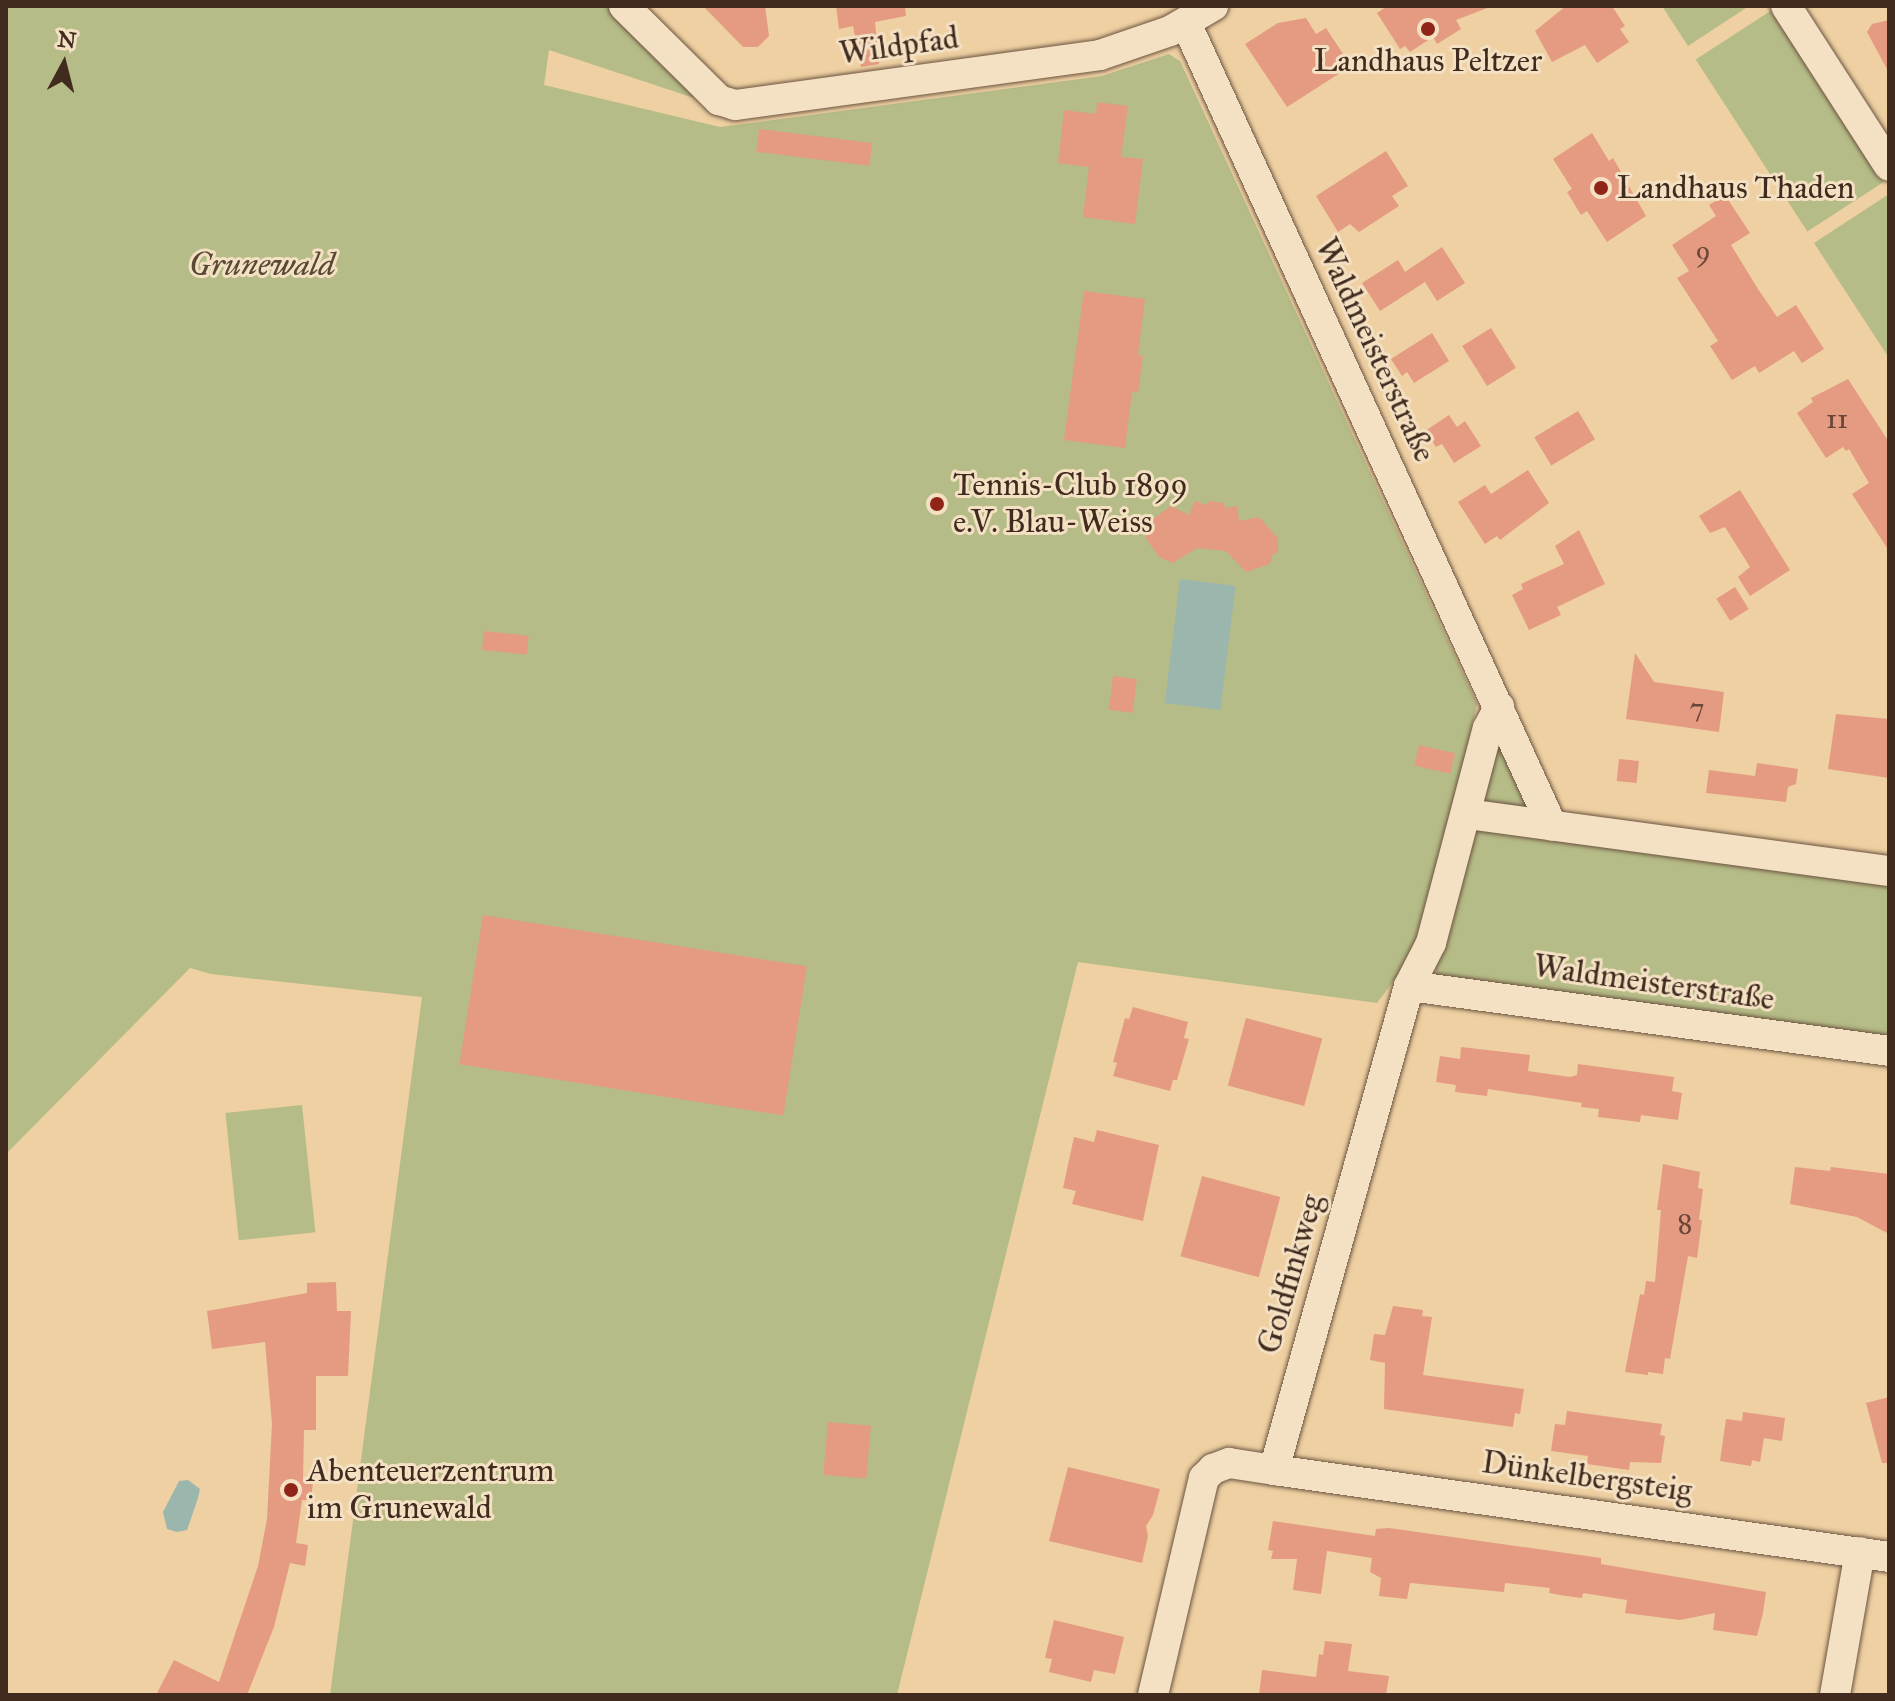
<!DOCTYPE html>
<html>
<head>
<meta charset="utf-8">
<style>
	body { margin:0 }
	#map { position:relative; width:1895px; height:1701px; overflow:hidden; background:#eed0a2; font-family:"IM FELL Great Primer",serif }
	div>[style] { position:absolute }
	.green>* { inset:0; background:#b6bc87; transform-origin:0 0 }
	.water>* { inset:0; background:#9bb6ad; transform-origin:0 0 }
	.building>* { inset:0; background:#e49b82; transform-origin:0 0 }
	.roads { filter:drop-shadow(0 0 2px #6c5440) drop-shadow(0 0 2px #6c5440) }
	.minor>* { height:30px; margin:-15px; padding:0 15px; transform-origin:15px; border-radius:15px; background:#f4e0c3 }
	.dots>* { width:22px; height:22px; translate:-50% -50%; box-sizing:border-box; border:4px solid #f4e0c3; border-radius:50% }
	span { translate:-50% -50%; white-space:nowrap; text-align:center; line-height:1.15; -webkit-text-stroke:6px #f4e0c3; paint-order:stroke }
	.number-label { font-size:28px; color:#6a4738 }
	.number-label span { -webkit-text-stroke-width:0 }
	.street-label { font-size:32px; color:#412b1f }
	.poi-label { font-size:32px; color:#412b1f }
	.left { translate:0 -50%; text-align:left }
	.park-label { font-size:32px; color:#584834; font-style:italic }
	.frame { position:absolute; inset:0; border:8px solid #412b1f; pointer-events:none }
	.north { position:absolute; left:24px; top:24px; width:80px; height:80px; -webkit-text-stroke:6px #f4e0c3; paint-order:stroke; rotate:7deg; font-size:22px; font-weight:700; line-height:32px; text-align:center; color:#412b1f }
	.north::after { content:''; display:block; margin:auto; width:28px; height:36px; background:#412b1f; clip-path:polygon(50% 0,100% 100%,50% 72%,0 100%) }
</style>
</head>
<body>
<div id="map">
	<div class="green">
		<i style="clip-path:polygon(6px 6px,609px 6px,706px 102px,549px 50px,544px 85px,720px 127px,1102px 76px,1169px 54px,1180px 61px,1477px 704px,1422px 944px,1377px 1003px,1078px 962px,897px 1695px,330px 1695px,422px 997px,211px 974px,190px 968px,6px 1154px)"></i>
		<i style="clip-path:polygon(1662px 6px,1749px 6px,1688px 46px)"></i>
		<i style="left:1772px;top:10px;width:205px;height:91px;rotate:57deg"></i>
		<i style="clip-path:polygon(1889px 194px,1889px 358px,1814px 243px)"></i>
		<i style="clip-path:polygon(1500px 746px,1527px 806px,1523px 809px,1486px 805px,1481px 798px,1496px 748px)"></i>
		<i style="clip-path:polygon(1474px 826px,1889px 880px,1889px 1042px,1438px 977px,1435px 965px)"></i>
		<i style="left:302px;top:1105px;width:128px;height:77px;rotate:84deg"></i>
	</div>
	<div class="water">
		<i style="left:1180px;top:579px;width:56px;height:125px;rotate:7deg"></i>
		<i style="clip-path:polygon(188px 1480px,200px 1489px,198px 1498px,187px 1530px,177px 1532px,167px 1529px,163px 1512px,179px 1481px)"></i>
	</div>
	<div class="building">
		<i style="clip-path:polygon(703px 6px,765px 6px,769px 36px,758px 47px,743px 47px)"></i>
		<i style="clip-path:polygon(836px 6px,905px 6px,906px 16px,875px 22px,879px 64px,861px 67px,853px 26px,839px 29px)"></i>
		<i style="clip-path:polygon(1387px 6px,1490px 6px,1490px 7px,1456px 20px,1461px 29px,1437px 44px,1433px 37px,1410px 52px,1405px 46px,1400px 49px,1377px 13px)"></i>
		<i style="clip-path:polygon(1566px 6px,1612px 6px,1625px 26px,1620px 29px,1629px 42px,1597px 63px,1585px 45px,1552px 62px,1535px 31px)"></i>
		<i style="clip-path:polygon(1306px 18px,1316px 34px,1326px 28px,1351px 66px,1287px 107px,1245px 44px,1278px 23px)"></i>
		<i style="clip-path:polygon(1889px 20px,1889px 73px,1867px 32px,1872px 24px)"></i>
		<i style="clip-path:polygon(1097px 102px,1128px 106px,1121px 157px,1143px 159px,1135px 224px,1083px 217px,1089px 167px,1058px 163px,1064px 110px,1096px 114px)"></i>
		<i style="left:759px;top:129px;width:114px;height:23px;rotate:7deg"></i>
		<i style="clip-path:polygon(1592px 133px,1609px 161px,1613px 158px,1646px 216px,1607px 242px,1587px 211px,1581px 215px,1567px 192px,1572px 189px,1553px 159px)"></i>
		<i style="clip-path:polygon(1386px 151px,1408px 186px,1392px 196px,1399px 206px,1359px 232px,1350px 224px,1338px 232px,1316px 196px)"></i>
		<i style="clip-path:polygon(1725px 195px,1750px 233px,1731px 245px,1758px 289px,1777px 317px,1796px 305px,1824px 349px,1802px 363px,1794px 351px,1759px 373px,1755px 366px,1732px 380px,1710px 346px,1718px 341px,1677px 278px,1689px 271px,1672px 245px,1716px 216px,1709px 205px)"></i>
		<i style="clip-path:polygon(1442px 247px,1465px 283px,1437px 301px,1425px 282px,1380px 311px,1362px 283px,1398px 260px,1405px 272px)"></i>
		<i style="clip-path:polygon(1084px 291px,1145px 299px,1138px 355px,1143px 356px,1138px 393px,1132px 392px,1125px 448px,1064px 440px)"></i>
		<i style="left:1491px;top:328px;width:47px;height:34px;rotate:58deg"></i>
		<i style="clip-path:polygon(1432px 333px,1449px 361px,1414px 383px,1407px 372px,1402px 376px,1391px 359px)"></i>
		<i style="clip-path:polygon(1848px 379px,1889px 442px,1889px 551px,1852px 494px,1869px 483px,1849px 449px,1846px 451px,1843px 447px,1826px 458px,1797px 413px,1813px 402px,1811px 398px)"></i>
		<i style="left:1578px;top:411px;width:33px;height:51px;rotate:59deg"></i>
		<i style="clip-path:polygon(1449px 415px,1457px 427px,1465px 421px,1481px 446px,1454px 463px,1442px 444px,1436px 447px,1425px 431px)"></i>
		<i style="clip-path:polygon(1528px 470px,1549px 503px,1500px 540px,1497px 536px,1485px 544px,1458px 502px,1485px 485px,1491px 494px)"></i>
		<i style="clip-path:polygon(1740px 490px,1790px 570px,1750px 596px,1738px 577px,1750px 567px,1725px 527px,1710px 533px,1699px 516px)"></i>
		<i style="clip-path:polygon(1195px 501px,1207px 505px,1209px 501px,1224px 503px,1225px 508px,1237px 506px,1239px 521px,1259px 517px,1278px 538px,1278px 552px,1272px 555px,1270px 564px,1246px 572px,1226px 551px,1197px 548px,1173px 563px,1159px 557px,1145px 537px,1150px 531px,1149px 522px,1171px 506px,1189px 515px)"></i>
		<i style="clip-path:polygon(1579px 530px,1605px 584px,1557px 607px,1561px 615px,1529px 630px,1512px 595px,1523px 589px,1521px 584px,1564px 564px,1555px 546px)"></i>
		<i style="left:1735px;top:587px;width:26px;height:22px;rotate:58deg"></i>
		<i style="left:484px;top:631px;width:45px;height:19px;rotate:6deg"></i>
		<i style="clip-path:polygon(1635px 653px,1654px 682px,1724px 692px,1719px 732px,1626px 719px)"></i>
		<i style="left:1113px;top:676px;width:24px;height:34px;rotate:7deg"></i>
		<i style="clip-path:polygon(1836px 714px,1889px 719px,1889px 778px,1828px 769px)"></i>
		<i style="left:1419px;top:745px;width:37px;height:21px;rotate:13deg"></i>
		<i style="left:1619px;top:759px;width:20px;height:22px;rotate:6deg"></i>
		<i style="clip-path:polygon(1757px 763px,1798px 769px,1796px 784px,1788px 787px,1786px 802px,1706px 793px,1709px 770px,1755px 776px)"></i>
		<i style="left:483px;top:915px;width:328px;height:151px;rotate:9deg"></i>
		<i style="clip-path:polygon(1133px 1007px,1188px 1022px,1184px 1038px,1189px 1039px,1177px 1080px,1173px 1080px,1170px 1091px,1113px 1076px,1117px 1063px,1113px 1062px,1125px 1018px,1129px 1019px)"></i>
		<i style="left:1246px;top:1018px;width:79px;height:70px;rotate:15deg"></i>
		<i style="clip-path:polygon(1461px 1047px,1530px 1055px,1528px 1071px,1570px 1077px,1577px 1075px,1578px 1064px,1674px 1077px,1672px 1091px,1682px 1093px,1678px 1120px,1641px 1115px,1640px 1122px,1598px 1117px,1599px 1109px,1581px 1107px,1582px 1103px,1488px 1089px,1487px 1096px,1455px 1092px,1456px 1085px,1436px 1082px,1440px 1056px,1460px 1059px)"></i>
		<i style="clip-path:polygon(1097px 1130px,1159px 1145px,1143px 1221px,1072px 1204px,1076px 1191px,1063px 1188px,1074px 1137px,1094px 1142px)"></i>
		<i style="clip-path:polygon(1663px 1164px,1700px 1172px,1698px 1188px,1703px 1189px,1699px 1220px,1702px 1220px,1697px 1258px,1688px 1256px,1670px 1359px,1665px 1358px,1663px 1374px,1648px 1372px,1648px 1375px,1625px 1372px,1640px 1294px,1644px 1295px,1646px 1281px,1655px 1282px,1661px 1210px,1657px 1210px)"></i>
		<i style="clip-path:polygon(1795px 1167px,1830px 1171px,1831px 1167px,1889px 1174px,1889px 1234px,1857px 1217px,1790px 1204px)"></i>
		<i style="left:1202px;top:1176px;width:81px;height:83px;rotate:15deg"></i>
		<i style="clip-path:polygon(336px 1282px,337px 1311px,351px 1311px,348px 1376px,316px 1376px,316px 1430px,304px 1430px,303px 1480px,313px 1481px,311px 1500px,302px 1500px,296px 1543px,308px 1545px,305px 1566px,290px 1563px,274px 1627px,247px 1695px,156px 1695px,174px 1660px,219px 1682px,258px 1566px,267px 1519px,272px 1424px,265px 1342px,212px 1349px,207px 1311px,307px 1293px,307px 1283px)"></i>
		<i style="clip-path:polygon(1393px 1306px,1423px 1310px,1422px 1316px,1432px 1317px,1423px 1375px,1524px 1389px,1520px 1414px,1515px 1413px,1513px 1427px,1384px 1409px,1385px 1363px,1370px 1360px,1374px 1334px,1385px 1335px)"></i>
		<i style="clip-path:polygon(1889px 1397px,1889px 1463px,1882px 1463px,1866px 1403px)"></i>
		<i style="clip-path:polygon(1567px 1411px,1662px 1424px,1660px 1435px,1665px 1436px,1661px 1463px,1630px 1462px,1629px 1470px,1587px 1464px,1588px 1456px,1551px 1451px,1555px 1424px,1565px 1425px)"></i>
		<i style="clip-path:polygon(1743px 1412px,1785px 1418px,1782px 1441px,1764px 1438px,1760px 1462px,1752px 1460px,1751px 1466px,1720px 1461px,1726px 1419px,1742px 1421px)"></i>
		<i style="left:828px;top:1422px;width:43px;height:53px;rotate:5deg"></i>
		<i style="clip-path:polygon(1068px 1467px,1160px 1489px,1153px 1515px,1146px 1526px,1148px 1536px,1142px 1563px,1049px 1541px)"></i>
		<i style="clip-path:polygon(1273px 1521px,1375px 1536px,1376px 1529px,1389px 1528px,1601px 1558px,1601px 1564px,1766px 1592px,1763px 1613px,1757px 1636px,1713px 1630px,1715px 1613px,1680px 1620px,1625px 1613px,1627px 1600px,1583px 1593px,1582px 1598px,1566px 1596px,1549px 1593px,1550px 1588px,1505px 1583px,1504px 1592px,1410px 1583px,1407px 1599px,1379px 1596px,1381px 1578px,1370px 1572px,1372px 1558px,1327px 1551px,1321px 1594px,1293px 1590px,1297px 1559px,1271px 1559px,1273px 1551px,1268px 1550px)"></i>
		<i style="clip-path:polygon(1054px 1620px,1124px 1637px,1115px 1674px,1094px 1670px,1091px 1682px,1049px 1672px,1052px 1659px,1045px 1658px)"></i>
		<i style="clip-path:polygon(1325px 1641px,1352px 1644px,1348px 1671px,1389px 1676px,1386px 1695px,1259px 1695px,1262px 1670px,1316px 1677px,1319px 1654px,1323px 1655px)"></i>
	</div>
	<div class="roads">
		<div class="minor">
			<i style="left:624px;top:6px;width:134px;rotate:44.7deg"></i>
			<i style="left:719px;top:100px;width:17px;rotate:17deg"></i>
			<i style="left:735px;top:105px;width:368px;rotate:-7.8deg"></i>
			<i style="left:1100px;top:55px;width:74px;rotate:-18.9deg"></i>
			<i style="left:1170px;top:31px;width:50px;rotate:-30.2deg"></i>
			<i style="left:1786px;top:6px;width:190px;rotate:57.2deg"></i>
			<i style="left:1186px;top:23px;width:882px;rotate:65.5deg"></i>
			<i style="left:1467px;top:814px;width:426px;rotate:7.7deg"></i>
			<i style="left:1409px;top:986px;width:484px;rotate:7.7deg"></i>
			<i style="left:1274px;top:1470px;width:621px;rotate:8.05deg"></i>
			<i style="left:1153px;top:1695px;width:223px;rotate:-76.8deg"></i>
			<i style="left:1204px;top:1478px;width:13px;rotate:-45deg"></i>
			<i style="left:1213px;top:1469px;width:17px;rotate:-21deg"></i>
			<i style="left:1229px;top:1463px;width:46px;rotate:8.8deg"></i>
			<i style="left:1274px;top:1470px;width:502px;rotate:-74.41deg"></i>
			<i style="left:1409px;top:986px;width:48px;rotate:-62.9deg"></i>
			<i style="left:1431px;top:943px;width:222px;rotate:-75.2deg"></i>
			<i style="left:1488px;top:728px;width:24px;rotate:-62deg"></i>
			<i style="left:1835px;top:1695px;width:145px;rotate:-80.1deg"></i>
		</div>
	</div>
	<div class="dots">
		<i style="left:1428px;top:29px;background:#8f2418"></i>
		<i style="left:1601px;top:188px;background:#8f2418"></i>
		<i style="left:937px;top:504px;background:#8f2418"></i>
		<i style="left:291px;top:1490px;background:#8f2418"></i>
	</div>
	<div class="number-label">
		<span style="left:1703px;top:251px">9</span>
		<span style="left:1837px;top:419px">11</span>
		<span style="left:1697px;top:708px">7</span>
		<span style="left:1685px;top:1224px">8</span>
	</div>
	<div class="street-label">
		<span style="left:899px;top:46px;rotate:-8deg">Wildpfad</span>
		<span style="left:1375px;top:350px;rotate:65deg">Waldmeisterstraße</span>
		<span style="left:1654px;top:983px;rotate:8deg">Waldmeisterstraße</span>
		<span style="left:1291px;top:1274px;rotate:-74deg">Goldfinkweg</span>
		<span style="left:1587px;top:1477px;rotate:8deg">Dünkelbergsteig</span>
	</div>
	<div class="poi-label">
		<span style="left:1428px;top:61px">Landhaus Peltzer</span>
		<span class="left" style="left:1617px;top:188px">Landhaus Thaden</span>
		<span class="left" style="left:953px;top:504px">Tennis-Club 1899<br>e.V. Blau-Weiss</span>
		<span class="left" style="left:307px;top:1490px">Abenteuerzentrum<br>im Grunewald</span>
	</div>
	<div class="park-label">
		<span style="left:262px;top:265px">Grunewald</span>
	</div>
	<div class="frame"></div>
	<div class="north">N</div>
</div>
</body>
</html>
